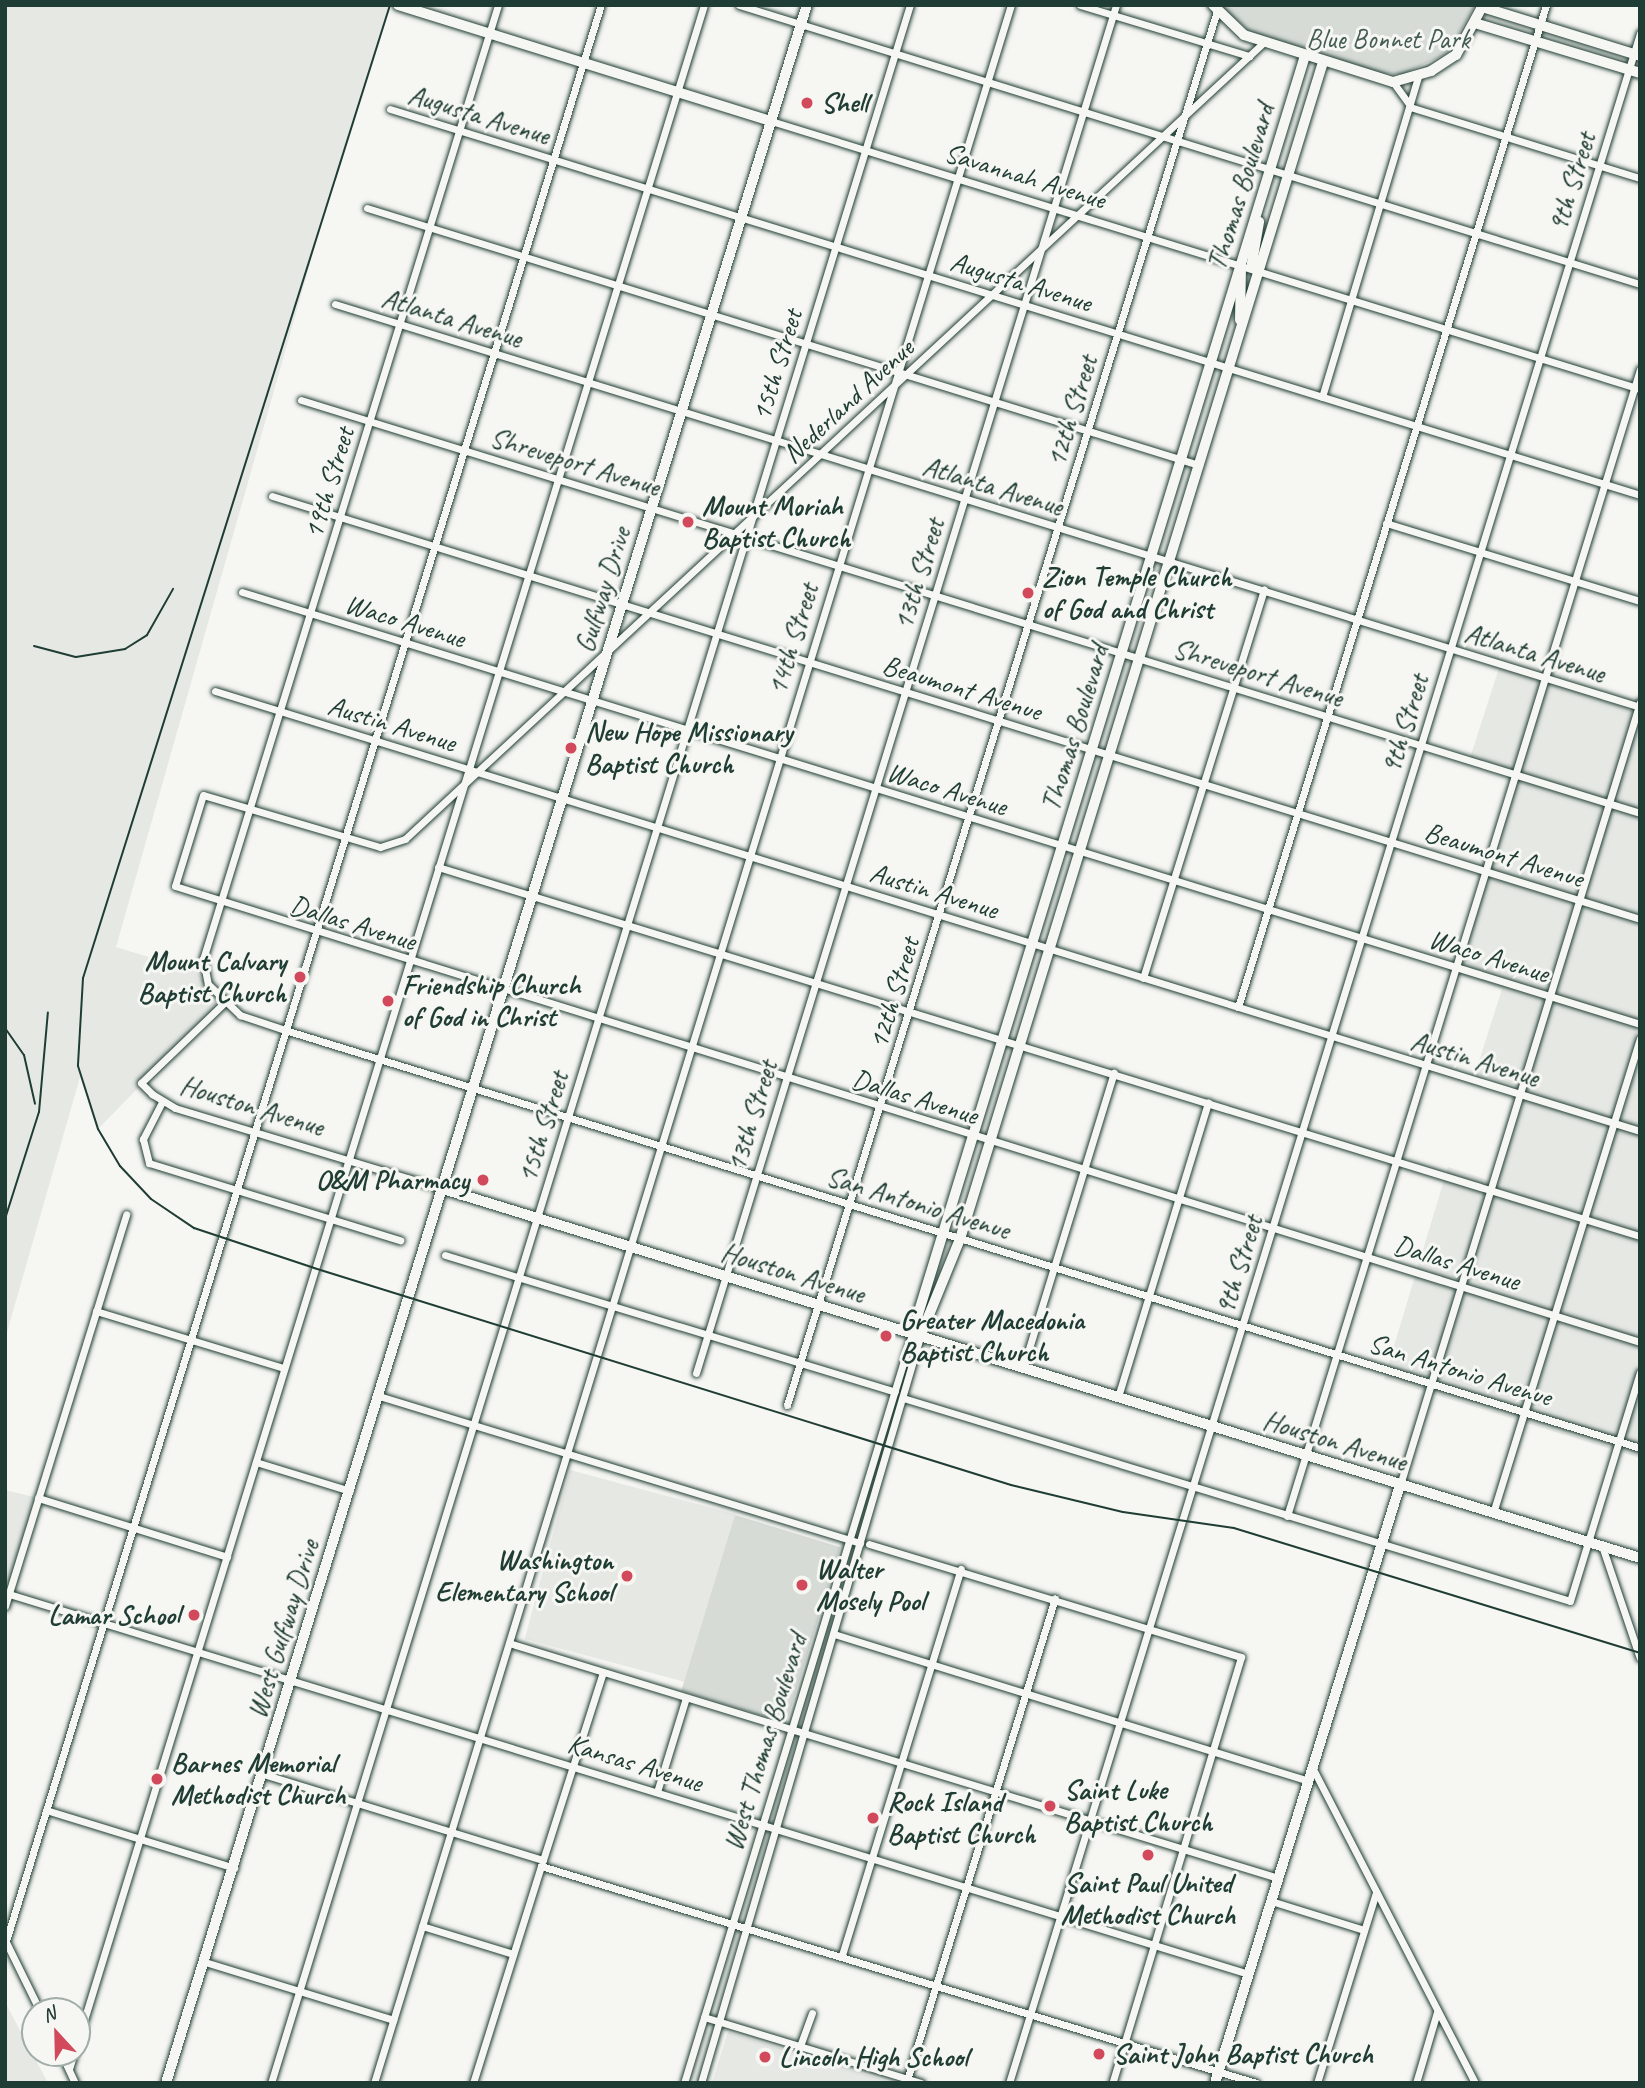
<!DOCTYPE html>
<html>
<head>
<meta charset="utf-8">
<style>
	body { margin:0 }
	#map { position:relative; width:1645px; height:2088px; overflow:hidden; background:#f6f6f2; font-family:Caveat,sans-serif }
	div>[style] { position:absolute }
	.built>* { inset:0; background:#e6e8e4; transform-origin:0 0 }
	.green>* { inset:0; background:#d6dbd6; transform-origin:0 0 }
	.roads { filter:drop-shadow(0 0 2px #1f3d34) drop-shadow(0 0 2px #1f3d34) }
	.minor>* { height:7px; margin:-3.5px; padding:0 3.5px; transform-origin:3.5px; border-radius:3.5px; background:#f6f6f2 }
	.major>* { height:10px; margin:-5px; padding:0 5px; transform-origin:5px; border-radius:5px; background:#f6f6f2 }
	.rail>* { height:2px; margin:-1px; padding:0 1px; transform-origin:1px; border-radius:1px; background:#1f3d34 }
	.dots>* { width:19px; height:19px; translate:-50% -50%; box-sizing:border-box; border:4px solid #f6f6f2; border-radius:50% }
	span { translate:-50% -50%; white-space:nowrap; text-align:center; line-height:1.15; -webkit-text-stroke:6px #f6f6f2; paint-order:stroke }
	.park-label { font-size:28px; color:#445d54 }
	.poi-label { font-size:28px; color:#1f3d34; font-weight:700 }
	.left { translate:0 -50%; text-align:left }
	.right { translate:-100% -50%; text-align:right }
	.street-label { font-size:28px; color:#1f3d34 }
	.frame { position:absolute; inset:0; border:7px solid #1f3d34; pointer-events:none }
	.north { position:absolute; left:21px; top:1997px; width:70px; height:70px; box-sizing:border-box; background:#f6f6f2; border:2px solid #a0aca6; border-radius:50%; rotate:338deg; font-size:19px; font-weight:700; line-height:28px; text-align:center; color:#1f3d34 }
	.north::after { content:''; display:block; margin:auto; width:24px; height:32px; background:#d1495b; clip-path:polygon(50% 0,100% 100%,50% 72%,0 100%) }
</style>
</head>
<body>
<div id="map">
	<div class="built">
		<i style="clip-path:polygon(5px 5px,390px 5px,323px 218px,116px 947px,197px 972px,220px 1004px,98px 1129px,80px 1077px,5px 1339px)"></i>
		<i style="clip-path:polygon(1499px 668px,1640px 712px,1640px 1458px,1384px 1379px,1448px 1167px,1497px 1183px,1527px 1089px,1475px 1074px,1502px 989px,1458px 974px,1519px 773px,1470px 758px)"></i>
		<i style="left:570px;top:1470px;width:171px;height:175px;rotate:15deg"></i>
		<i style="clip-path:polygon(5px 1490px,38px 1498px,5px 1606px)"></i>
		<i style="clip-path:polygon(5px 2002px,48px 2083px,5px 2083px)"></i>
		<i style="clip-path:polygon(728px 2032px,893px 2083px,712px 2083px)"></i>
	</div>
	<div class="green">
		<i style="clip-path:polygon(1218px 5px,1475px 5px,1448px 53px,1403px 74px,1372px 73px,1254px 34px)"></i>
		<i style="left:735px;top:1515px;width:110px;height:184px;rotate:17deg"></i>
	</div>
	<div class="roads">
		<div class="minor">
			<i style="left:498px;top:5px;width:999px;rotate:107.18deg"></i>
			<i style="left:203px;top:959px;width:25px;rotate:79deg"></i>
			<i style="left:208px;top:984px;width:45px;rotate:44.1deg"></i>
			<i style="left:240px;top:1015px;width:47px;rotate:18.4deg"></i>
			<i style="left:285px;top:1030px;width:1418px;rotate:17.14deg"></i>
			<i style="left:739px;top:5px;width:943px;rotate:17.21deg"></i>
			<i style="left:1080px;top:5px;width:177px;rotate:16.8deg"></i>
			<i style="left:1263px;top:43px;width:1170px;rotate:137.15deg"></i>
			<i style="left:405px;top:839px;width:26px;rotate:162deg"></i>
			<i style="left:380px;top:847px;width:184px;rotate:-163.6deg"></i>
			<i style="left:203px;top:795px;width:95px;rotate:107.1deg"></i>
			<i style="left:175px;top:886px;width:1534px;rotate:17.29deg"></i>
			<i style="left:1393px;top:82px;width:26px;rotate:54deg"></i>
			<i style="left:1410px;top:107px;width:241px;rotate:17.2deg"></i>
			<i style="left:390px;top:109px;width:1308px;rotate:17.16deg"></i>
			<i style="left:771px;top:121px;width:909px;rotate:17.14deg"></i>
			<i style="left:367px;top:208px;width:871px;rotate:17.17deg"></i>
			<i style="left:335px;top:304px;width:1366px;rotate:17.16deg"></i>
			<i style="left:1322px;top:397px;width:334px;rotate:-73.3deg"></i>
			<i style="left:301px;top:400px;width:1401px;rotate:17.14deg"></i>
			<i style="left:272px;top:496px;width:1432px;rotate:17.18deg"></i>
			<i style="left:1386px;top:523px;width:266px;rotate:17.1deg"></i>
			<i style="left:242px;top:592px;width:1463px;rotate:17.17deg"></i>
			<i style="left:215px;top:691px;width:1491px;rotate:17.16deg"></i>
			<i style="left:438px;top:867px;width:1257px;rotate:17.07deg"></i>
			<i style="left:1143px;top:978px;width:407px;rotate:-72.7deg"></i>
			<i style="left:224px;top:1003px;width:115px;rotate:136.1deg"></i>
			<i style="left:141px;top:1083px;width:16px;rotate:45deg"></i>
			<i style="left:152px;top:1094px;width:27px;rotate:31deg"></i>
			<i style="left:175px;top:1108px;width:280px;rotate:16.8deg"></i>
			<i style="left:1238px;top:1007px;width:1048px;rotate:-72.91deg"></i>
			<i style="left:162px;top:1102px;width:42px;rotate:117.2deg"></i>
			<i style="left:143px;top:1139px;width:25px;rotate:76deg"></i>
			<i style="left:149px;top:1163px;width:263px;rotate:17.1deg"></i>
			<i style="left:445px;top:1255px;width:470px;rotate:16.9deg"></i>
			<i style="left:96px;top:1311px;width:196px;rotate:16.9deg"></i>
			<i style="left:1023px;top:1368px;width:309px;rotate:-72.9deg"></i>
			<i style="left:696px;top:1373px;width:1431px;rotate:-72.93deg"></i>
			<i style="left:379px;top:1396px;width:503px;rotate:16.99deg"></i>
			<i style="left:1118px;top:1397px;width:308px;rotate:-73deg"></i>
			<i style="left:903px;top:1398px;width:697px;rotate:16.93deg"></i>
			<i style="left:1570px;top:1601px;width:239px;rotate:-73deg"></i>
			<i style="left:787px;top:1405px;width:1459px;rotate:-72.86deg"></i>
			<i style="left:256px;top:1462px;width:98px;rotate:17.1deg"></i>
			<i style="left:1400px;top:1485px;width:819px;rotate:-72.96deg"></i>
			<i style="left:38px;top:1498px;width:198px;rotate:17.3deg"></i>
			<i style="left:1493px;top:1513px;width:497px;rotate:-72.8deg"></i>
			<i style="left:1287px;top:1516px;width:1200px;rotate:-72.89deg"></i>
			<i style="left:869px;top:1544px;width:389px;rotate:16.9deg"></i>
			<i style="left:1241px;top:1657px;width:445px;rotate:106.8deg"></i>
			<i style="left:1602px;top:1546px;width:118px;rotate:71.3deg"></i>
			<i style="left:9px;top:1594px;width:1297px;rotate:17.04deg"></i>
			<i style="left:5px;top:1606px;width:410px;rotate:-72.8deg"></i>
			<i style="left:834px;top:1634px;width:496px;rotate:17.2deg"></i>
			<i style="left:509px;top:1643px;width:804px;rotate:16.99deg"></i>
			<i style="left:1312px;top:1767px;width:356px;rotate:62.7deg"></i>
			<i style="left:263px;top:1774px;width:293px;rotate:17.1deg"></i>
			<i style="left:543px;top:1860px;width:197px;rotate:-72.3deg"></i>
			<i style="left:657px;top:1792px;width:98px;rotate:-72.9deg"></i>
			<i style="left:46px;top:1810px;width:197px;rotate:17.1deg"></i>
			<i style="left:1271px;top:1901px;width:97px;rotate:17.3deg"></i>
			<i style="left:422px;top:1926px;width:95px;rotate:17.1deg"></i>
			<i style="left:5px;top:1940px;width:79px;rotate:63.8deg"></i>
			<i style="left:6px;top:1941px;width:2025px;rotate:-72.92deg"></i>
			<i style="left:842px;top:1955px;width:404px;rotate:-72.9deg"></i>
			<i style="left:205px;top:1962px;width:197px;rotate:17.1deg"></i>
			<i style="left:704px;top:2017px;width:227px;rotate:16.9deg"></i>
			<i style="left:77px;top:2043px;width:2132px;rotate:-72.9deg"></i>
			<i style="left:800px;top:2046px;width:35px;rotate:-70deg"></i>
			<i style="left:61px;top:2053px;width:33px;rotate:65deg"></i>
			<i style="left:69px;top:2069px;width:17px;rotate:-73deg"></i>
			<i style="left:271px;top:2083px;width:2174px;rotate:-72.91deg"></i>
			<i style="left:374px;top:2083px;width:2173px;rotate:-72.96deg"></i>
			<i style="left:473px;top:2083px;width:227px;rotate:-72.6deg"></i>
			<i style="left:541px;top:1866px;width:747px;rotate:16.88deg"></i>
			<i style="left:684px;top:2083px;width:783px;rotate:-73.07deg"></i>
			<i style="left:701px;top:2083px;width:777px;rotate:-73.64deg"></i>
			<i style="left:906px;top:2083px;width:507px;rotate:-72.92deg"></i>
			<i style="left:1009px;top:2083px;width:2145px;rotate:-72.89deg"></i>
			<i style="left:1317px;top:2083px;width:200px;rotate:-72.8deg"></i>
			<i style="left:1416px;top:2083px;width:74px;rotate:-73.5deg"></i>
		</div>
		<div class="major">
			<i style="left:398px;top:5px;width:391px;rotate:17.3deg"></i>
			<i style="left:1213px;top:5px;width:43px;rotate:44.1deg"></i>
			<i style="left:1244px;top:35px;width:156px;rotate:17.5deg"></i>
			<i style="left:1393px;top:82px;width:40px;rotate:-16deg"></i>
			<i style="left:1431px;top:71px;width:30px;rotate:-33deg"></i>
			<i style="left:1456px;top:55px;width:57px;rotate:-61.6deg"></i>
			<i style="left:1482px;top:7px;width:165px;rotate:17.2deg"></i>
			<i style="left:1478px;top:24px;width:169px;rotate:16.8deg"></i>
			<i style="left:1258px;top:271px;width:10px;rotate:-127deg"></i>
			<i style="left:1252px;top:263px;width:42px;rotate:-80.3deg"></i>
			<i style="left:1240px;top:320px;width:54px;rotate:-88.9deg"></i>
			<i style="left:443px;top:1189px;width:1253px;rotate:17.13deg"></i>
			<i style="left:912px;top:1334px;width:1337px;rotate:-72.91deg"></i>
			<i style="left:920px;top:1337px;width:106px;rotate:-67.8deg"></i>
			<i style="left:960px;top:1239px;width:1232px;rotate:-72.86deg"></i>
			<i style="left:166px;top:2083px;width:2175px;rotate:-72.86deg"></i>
			<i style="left:1215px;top:2083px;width:626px;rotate:-72.81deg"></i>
		</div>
	</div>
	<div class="rail">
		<i style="left:390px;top:5px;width:1020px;rotate:107.51deg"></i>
		<i style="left:83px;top:978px;width:88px;rotate:93.3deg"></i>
		<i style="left:78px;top:1066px;width:66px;rotate:72.4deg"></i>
		<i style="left:98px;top:1129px;width:43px;rotate:59.3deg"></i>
		<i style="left:120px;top:1166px;width:45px;rotate:46.8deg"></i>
		<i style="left:151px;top:1199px;width:52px;rotate:34deg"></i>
		<i style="left:194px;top:1228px;width:126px;rotate:18.4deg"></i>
		<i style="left:314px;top:1268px;width:730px;rotate:17.29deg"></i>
		<i style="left:1011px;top:1485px;width:115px;rotate:13.6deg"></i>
		<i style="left:1123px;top:1512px;width:112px;rotate:8.2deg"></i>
		<i style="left:1234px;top:1528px;width:425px;rotate:17.1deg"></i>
		<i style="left:34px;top:646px;width:43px;rotate:14.7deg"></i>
		<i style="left:76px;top:657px;width:50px;rotate:-9.3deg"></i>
		<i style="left:125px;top:649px;width:26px;rotate:-32deg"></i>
		<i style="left:147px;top:635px;width:53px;rotate:-60.5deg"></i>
		<i style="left:5px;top:1028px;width:33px;rotate:55deg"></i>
		<i style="left:24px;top:1055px;width:50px;rotate:77.3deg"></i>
		<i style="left:5px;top:1219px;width:112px;rotate:-72.4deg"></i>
		<i style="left:39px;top:1112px;width:100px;rotate:-84.9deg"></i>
	</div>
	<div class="dots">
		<i style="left:807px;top:103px;background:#d1495b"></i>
		<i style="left:688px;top:522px;background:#d1495b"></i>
		<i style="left:1028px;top:593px;background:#d1495b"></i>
		<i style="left:571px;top:748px;background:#d1495b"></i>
		<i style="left:300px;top:977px;background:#d1495b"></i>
		<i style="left:388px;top:1001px;background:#d1495b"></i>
		<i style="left:483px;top:1180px;background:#d1495b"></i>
		<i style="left:886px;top:1336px;background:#d1495b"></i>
		<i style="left:627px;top:1576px;background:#d1495b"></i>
		<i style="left:802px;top:1585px;background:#d1495b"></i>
		<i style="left:194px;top:1615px;background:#d1495b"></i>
		<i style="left:157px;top:1779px;background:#d1495b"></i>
		<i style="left:1050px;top:1806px;background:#d1495b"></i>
		<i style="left:873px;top:1818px;background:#d1495b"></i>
		<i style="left:1148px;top:1855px;background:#d1495b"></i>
		<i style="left:1099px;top:2054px;background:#d1495b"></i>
		<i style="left:765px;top:2057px;background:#d1495b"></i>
	</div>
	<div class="park-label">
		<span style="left:1388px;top:39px">Blue Bonnet Park</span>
	</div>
	<div class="poi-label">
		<span class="left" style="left:821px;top:103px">Shell</span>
		<span class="left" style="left:702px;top:522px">Mount Moriah<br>Baptist Church</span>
		<span class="left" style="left:1042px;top:593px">Zion Temple Church<br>of God and Christ</span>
		<span class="left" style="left:585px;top:748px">New Hope Missionary<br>Baptist Church</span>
		<span class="right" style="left:286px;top:977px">Mount Calvary<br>Baptist Church</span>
		<span class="left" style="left:402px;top:1001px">Friendship Church<br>of God in Christ</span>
		<span class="right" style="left:469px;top:1180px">O&amp;M Pharmacy</span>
		<span class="left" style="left:900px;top:1336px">Greater Macedonia<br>Baptist Church</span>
		<span class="right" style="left:613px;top:1576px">Washington<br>Elementary School</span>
		<span class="left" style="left:816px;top:1585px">Walter<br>Mosely Pool</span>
		<span class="right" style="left:180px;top:1615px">Lamar School</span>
		<span class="left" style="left:171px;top:1779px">Barnes Memorial<br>Methodist Church</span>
		<span class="left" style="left:1064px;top:1806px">Saint Luke<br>Baptist Church</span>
		<span class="left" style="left:887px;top:1818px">Rock Island<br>Baptist Church</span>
		<span style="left:1148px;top:1899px">Saint Paul United<br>Methodist Church</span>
		<span class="left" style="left:1113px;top:2054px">Saint John Baptist Church</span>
		<span class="left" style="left:779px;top:2057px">Lincoln High School</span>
	</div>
	<div class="street-label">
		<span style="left:479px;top:115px;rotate:17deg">Augusta Avenue</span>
		<span style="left:1025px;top:176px;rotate:17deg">Savannah Avenue</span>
		<span style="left:1572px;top:182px;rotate:-73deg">9th Street</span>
		<span style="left:1241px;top:187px;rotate:-73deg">Thomas Boulevard</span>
		<span style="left:1021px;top:282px;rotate:17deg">Augusta Avenue</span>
		<span style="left:452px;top:318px;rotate:17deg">Atlanta Avenue</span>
		<span style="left:777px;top:365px;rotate:-73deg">15th Street</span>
		<span style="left:848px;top:401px;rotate:-43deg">Nederland Avenue</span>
		<span style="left:1072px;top:411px;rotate:-73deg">12th Street</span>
		<span style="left:575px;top:462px;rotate:17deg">Shreveport Avenue</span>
		<span style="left:329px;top:483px;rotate:-73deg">19th Street</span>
		<span style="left:993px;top:486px;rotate:17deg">Atlanta Avenue</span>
		<span style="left:919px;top:574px;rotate:-73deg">13th Street</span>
		<span style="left:603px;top:590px;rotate:-73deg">Gulfway Drive</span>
		<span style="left:405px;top:621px;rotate:17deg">Waco Avenue</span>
		<span style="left:793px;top:639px;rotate:-73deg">14th Street</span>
		<span style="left:1535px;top:653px;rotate:17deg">Atlanta Avenue</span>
		<span style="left:1258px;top:673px;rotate:17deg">Shreveport Avenue</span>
		<span style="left:962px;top:688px;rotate:17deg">Beaumont Avenue</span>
		<span style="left:392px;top:724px;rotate:17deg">Austin Avenue</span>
		<span style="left:1405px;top:724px;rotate:-73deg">9th Street</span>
		<span style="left:1075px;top:728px;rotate:-73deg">Thomas Boulevard</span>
		<span style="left:947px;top:789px;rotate:17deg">Waco Avenue</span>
		<span style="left:1504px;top:855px;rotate:17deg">Beaumont Avenue</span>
		<span style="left:934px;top:891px;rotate:17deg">Austin Avenue</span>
		<span style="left:353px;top:923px;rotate:17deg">Dallas Avenue</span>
		<span style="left:1489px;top:956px;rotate:17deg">Waco Avenue</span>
		<span style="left:894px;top:993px;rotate:-73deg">12th Street</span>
		<span style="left:1475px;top:1059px;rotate:17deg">Austin Avenue</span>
		<span style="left:915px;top:1097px;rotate:17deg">Dallas Avenue</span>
		<span style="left:252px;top:1106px;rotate:17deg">Houston Avenue</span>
		<span style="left:752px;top:1116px;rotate:-73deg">13th Street</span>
		<span style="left:543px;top:1127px;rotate:-73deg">15th Street</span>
		<span style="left:918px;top:1203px;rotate:17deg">San Antonio Avenue</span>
		<span style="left:1457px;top:1263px;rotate:17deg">Dallas Avenue</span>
		<span style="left:1239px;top:1265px;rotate:-73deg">9th Street</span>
		<span style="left:793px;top:1273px;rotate:17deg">Houston Avenue</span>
		<span style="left:1460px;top:1370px;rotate:17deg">San Antonio Avenue</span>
		<span style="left:1335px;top:1441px;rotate:17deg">Houston Avenue</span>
		<span style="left:283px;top:1629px;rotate:-73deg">West Gulfway Drive</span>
		<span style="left:765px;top:1742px;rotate:-73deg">West Thomas Boulevard</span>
		<span style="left:635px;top:1763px;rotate:17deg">Kansas Avenue</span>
	</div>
	<div class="frame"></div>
	<div class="north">N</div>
</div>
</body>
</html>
